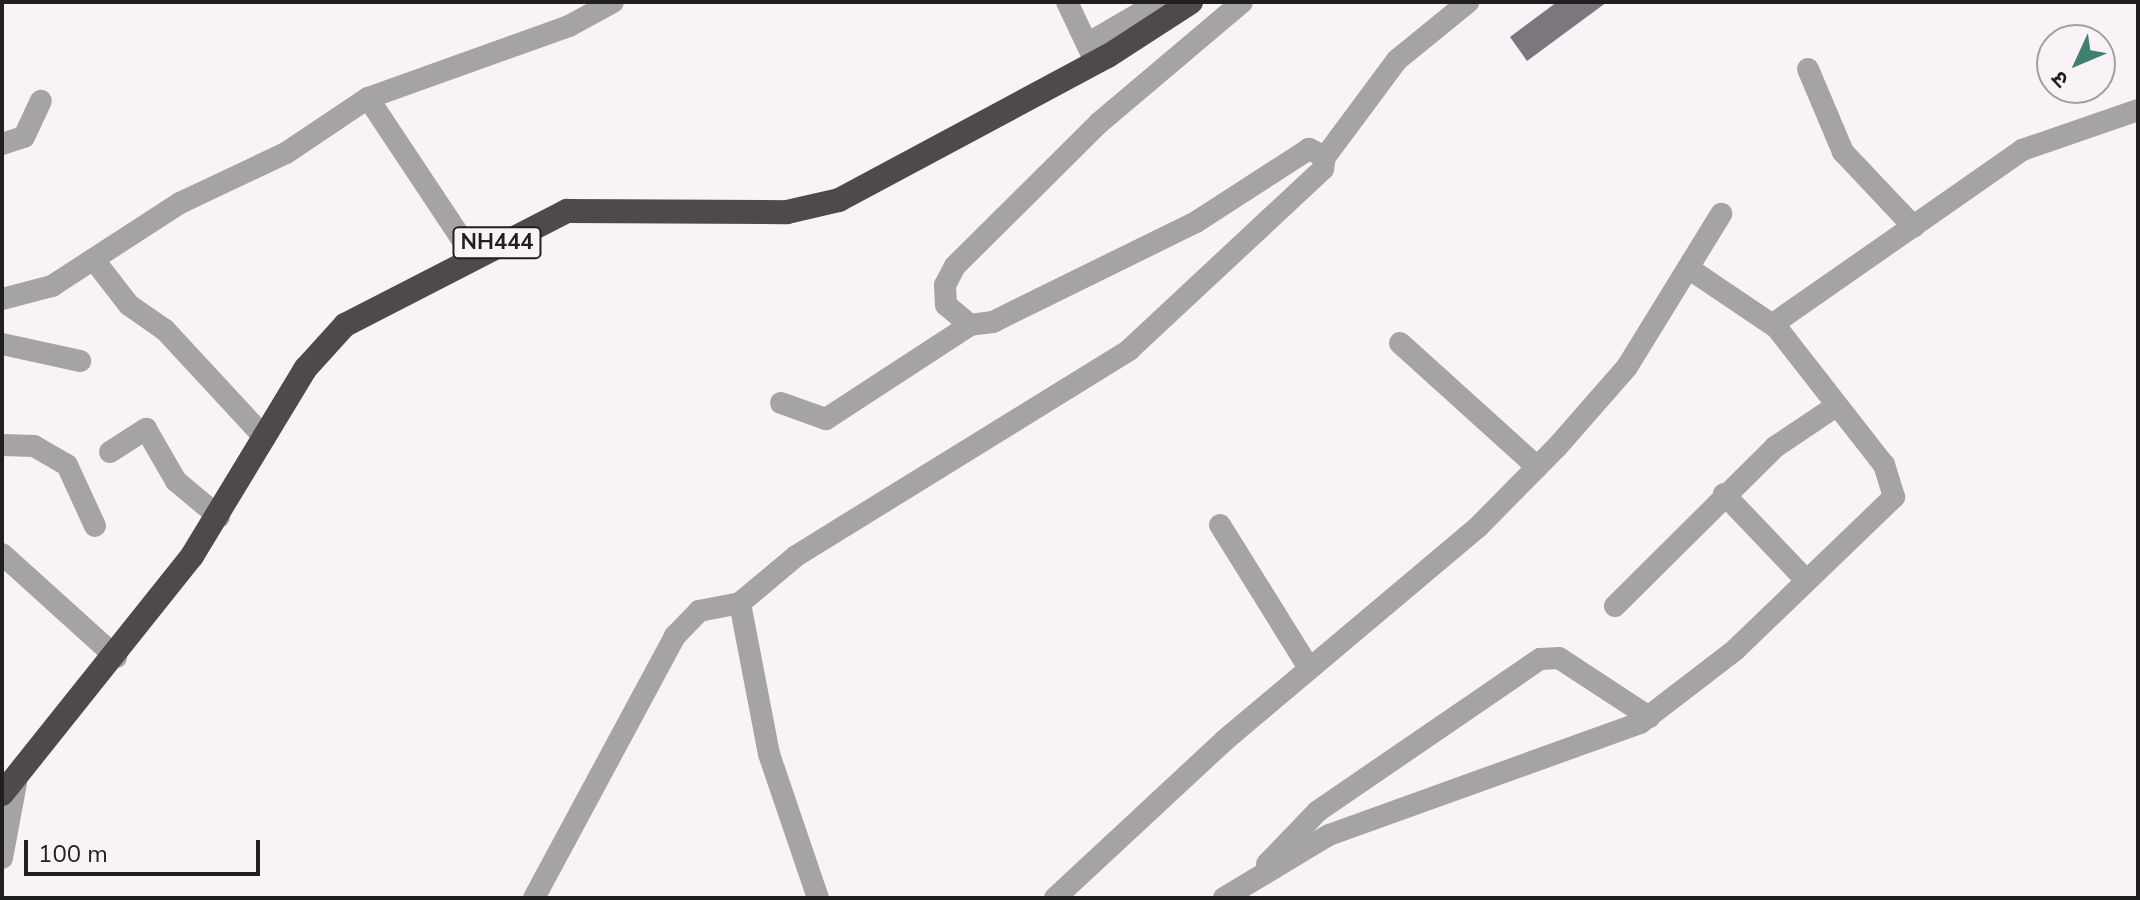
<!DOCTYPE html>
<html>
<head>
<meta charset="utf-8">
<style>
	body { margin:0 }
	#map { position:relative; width:2140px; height:900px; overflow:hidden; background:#f9f3f8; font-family:"Nunito Sans","Noto Sans Devanagari",sans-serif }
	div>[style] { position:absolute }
	.building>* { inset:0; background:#7c777c }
	.minor>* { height:22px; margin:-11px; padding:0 11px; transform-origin:11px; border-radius:11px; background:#a5a3a5 }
	.highway>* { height:24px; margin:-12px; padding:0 12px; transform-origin:12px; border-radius:12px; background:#4e494d }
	span { translate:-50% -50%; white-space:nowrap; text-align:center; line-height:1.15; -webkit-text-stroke:7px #f9f3f8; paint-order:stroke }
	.shield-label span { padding:2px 6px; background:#f9f3f8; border:2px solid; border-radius:6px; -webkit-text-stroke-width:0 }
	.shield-label { font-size:22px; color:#211e20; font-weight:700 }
	.frame { position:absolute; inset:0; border:4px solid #211e20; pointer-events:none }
	.north { position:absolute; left:2036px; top:24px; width:80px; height:80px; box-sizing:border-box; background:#f9f3f8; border:2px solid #a39ea2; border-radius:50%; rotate:226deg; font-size:22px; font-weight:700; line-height:32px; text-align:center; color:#211e20 }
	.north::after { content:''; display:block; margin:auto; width:28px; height:36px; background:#3f8070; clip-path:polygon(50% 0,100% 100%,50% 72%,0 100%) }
	.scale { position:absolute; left:24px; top:840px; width:236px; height:36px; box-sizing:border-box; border:4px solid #211e20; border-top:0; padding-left:10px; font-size:24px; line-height:28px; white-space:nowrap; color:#211e20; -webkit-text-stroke:6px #f9f3f8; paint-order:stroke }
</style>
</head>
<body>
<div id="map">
	<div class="building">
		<i style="clip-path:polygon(1557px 2px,1607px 2px,1527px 61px,1510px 37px)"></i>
	</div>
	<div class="minor">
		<i style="left:1067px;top:2px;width:59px;rotate:64.7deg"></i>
		<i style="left:1087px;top:44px;width:83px;rotate:-30.3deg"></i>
		<i style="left:1808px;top:69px;width:90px;rotate:67.1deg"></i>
		<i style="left:1843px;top:152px;width:103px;rotate:46.6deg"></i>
		<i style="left:368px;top:98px;width:190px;rotate:56.4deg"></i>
		<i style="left:2px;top:144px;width:23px;rotate:-18deg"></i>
		<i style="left:24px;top:137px;width:40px;rotate:-65deg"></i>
		<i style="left:1325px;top:157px;width:121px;rotate:-53.4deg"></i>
		<i style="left:1397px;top:60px;width:92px;rotate:-39.2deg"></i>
		<i style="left:94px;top:260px;width:57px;rotate:52.1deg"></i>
		<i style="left:129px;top:305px;width:44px;rotate:34.8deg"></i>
		<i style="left:165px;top:330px;width:147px;rotate:47.2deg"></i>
		<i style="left:2px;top:299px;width:52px;rotate:-14.6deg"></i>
		<i style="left:52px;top:286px;width:153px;rotate:-33deg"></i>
		<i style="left:180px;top:203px;width:117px;rotate:-25.3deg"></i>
		<i style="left:286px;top:153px;width:99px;rotate:-33.9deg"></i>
		<i style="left:368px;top:98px;width:214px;rotate:-19.7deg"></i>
		<i style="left:569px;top:26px;width:50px;rotate:-28.6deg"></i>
		<i style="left:1773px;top:324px;width:304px;rotate:-34.9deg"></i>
		<i style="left:2022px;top:150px;width:123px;rotate:-19deg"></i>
		<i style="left:1400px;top:343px;width:185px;rotate:42.1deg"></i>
		<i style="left:2px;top:344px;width:80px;rotate:12.3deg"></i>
		<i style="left:781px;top:403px;width:48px;rotate:19.6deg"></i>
		<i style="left:826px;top:419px;width:172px;rotate:-33.1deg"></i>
		<i style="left:2px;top:445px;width:32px;rotate:2deg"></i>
		<i style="left:34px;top:446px;width:38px;rotate:30deg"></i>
		<i style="left:67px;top:465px;width:67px;rotate:65.3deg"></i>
		<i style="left:110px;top:452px;width:43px;rotate:-32.6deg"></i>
		<i style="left:146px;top:429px;width:60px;rotate:60deg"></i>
		<i style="left:176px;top:481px;width:56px;rotate:39.9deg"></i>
		<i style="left:1724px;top:494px;width:119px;rotate:46.4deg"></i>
		<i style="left:1220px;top:525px;width:168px;rotate:58.1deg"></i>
		<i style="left:2px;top:554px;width:154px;rotate:42.1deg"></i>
		<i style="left:1615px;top:606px;width:226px;rotate:-44.8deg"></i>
		<i style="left:1775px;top:447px;width:73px;rotate:-33.9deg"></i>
		<i style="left:2px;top:858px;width:76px;rotate:-79.4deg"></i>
		<i style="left:1267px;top:864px;width:74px;rotate:-46.1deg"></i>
		<i style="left:1318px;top:811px;width:269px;rotate:-34.4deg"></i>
		<i style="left:1540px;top:659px;width:19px;rotate:-3deg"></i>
		<i style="left:1559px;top:658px;width:108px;rotate:33.2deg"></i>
		<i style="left:534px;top:898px;width:298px;rotate:-61.7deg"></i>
		<i style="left:675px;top:636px;width:35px;rotate:-46deg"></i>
		<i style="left:699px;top:611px;width:42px;rotate:-11deg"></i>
		<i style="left:818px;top:898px;width:152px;rotate:-108.8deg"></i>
		<i style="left:769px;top:754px;width:154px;rotate:-100.9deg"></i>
		<i style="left:740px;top:603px;width:73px;rotate:-40deg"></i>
		<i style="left:796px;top:556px;width:392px;rotate:-31.7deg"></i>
		<i style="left:1129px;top:350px;width:265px;rotate:-43deg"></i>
		<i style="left:1323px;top:169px;width:12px;rotate:-81deg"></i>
		<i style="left:1325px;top:157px;width:18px;rotate:-153deg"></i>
		<i style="left:1309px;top:149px;width:135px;rotate:147.1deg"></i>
		<i style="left:1196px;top:222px;width:226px;rotate:153.8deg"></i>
		<i style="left:993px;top:322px;width:23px;rotate:173deg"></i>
		<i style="left:970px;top:325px;width:31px;rotate:-140deg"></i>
		<i style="left:946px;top:305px;width:20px;rotate:-93deg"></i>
		<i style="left:945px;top:285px;width:21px;rotate:-62deg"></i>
		<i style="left:955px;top:266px;width:203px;rotate:-44.8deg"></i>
		<i style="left:1099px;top:123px;width:187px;rotate:-40.2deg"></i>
		<i style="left:1055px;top:898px;width:232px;rotate:-42.9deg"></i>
		<i style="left:1225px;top:740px;width:331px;rotate:-40.1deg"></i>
		<i style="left:1478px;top:527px;width:112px;rotate:-45.4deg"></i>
		<i style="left:1557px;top:447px;width:106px;rotate:-48.8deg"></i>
		<i style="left:1627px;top:367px;width:180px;rotate:-58.4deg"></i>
		<i style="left:1224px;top:898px;width:122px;rotate:-31deg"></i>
		<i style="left:1329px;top:835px;width:331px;rotate:-19.8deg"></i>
		<i style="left:1640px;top:723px;width:120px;rotate:-37.5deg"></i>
		<i style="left:1735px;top:650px;width:221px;rotate:-43.9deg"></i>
		<i style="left:1894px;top:497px;width:34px;rotate:-107deg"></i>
		<i style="left:1884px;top:465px;width:174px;rotate:-128deg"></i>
		<i style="left:1777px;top:328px;width:107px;rotate:-146deg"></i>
	</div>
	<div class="highway">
		<i style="left:2px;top:794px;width:305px;rotate:-51.4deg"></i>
		<i style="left:192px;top:556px;width:220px;rotate:-58.8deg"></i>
		<i style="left:306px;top:368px;width:58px;rotate:-47.8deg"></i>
		<i style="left:345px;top:325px;width:250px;rotate:-27.2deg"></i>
		<i style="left:567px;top:211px;width:220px;rotate:0.3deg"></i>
		<i style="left:787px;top:212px;width:53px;rotate:-13deg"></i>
		<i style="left:839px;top:200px;width:305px;rotate:-28.2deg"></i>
		<i style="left:1108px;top:56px;width:99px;rotate:-33deg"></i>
	</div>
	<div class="shield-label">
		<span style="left:497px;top:243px">NH444</span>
	</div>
	<div class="frame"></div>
	<div class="north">उ</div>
	<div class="scale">100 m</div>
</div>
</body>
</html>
